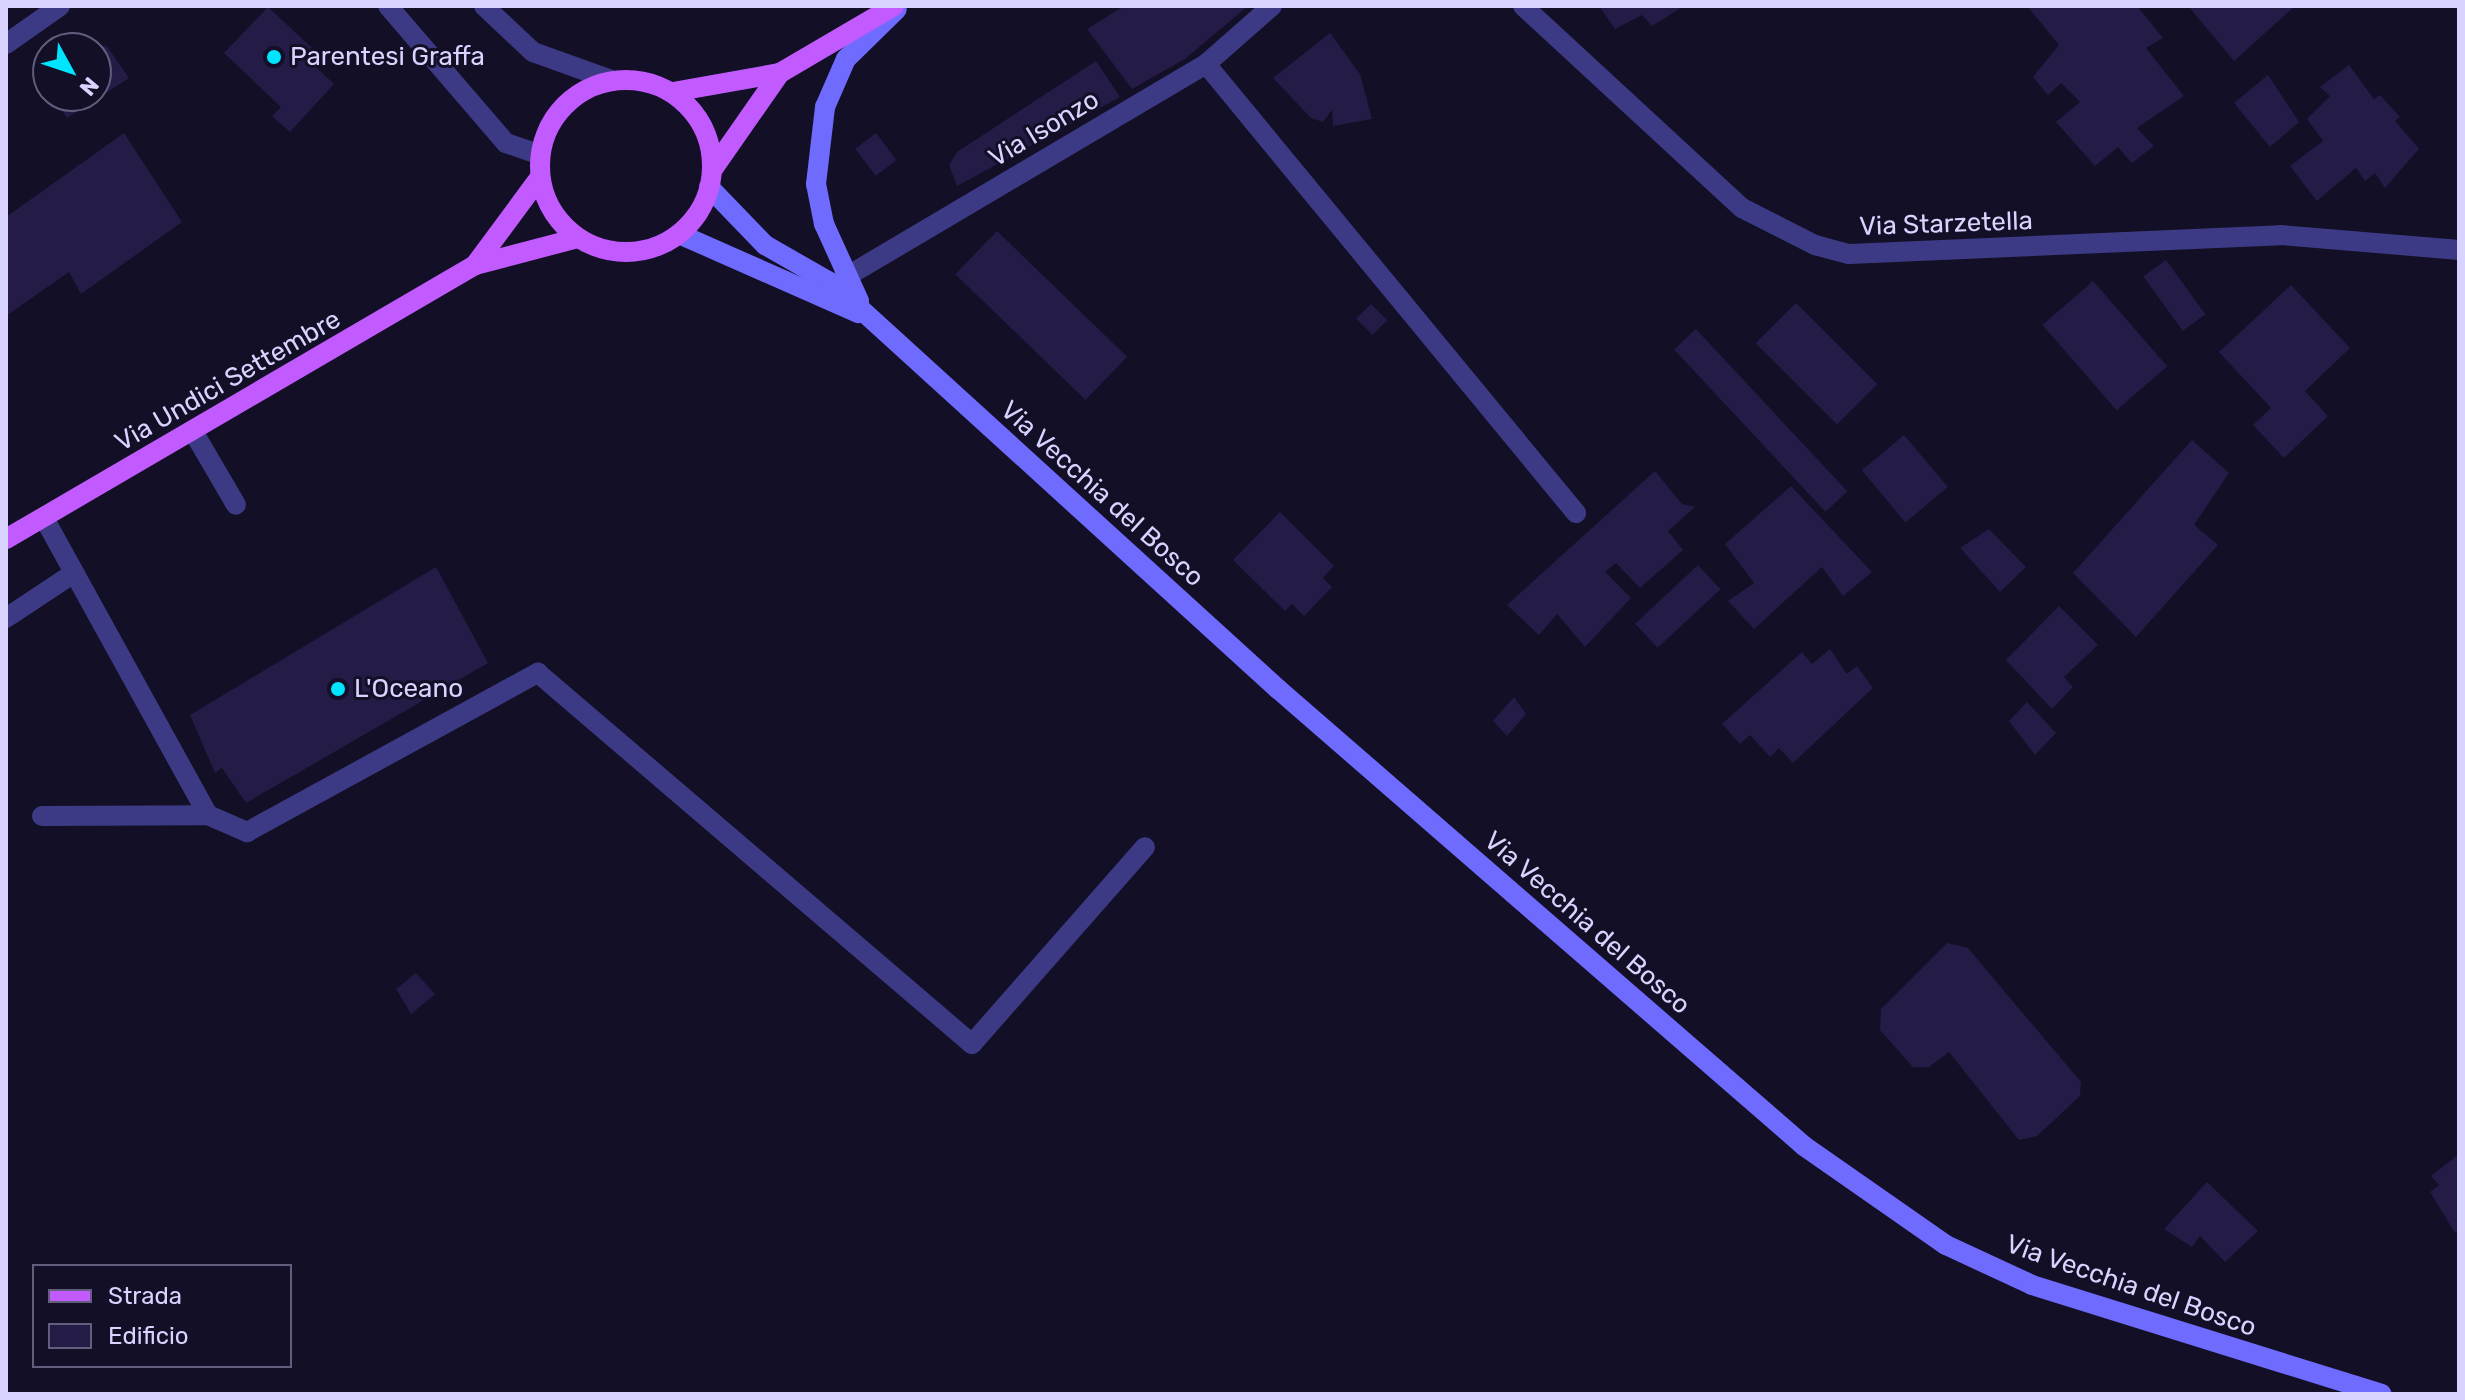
<!DOCTYPE html>
<html>
<head>
<meta charset="utf-8">
<style>
	body { margin:0 }
	#map { position:relative; width:2465px; height:1400px; overflow:hidden; background:#130f26; font-family:Rubik,sans-serif }
	div>[style] { position:absolute }
	.building>* { inset:0; background:#241b47; transform-origin:0 0 }
	.service>* { height:20px; margin:-10px; padding:0 10px; transform-origin:10px; border-radius:10px; background:#3d3a85 }
	.minor>* { height:20px; margin:-10px; padding:0 10px; transform-origin:10px; border-radius:10px; background:#3d3a85 }
	.secondary>* { height:20px; margin:-10px; padding:0 10px; transform-origin:10px; border-radius:10px; background:#6f6bff }
	.primary>* { height:20px; margin:-10px; padding:0 10px; transform-origin:10px; border-radius:10px; background:#c25bff }
	.primary>.ring { margin:-10px; padding:0; box-sizing:content-box; background:none; border:20px solid #c25bff; border-radius:50% }
	.dots>* { width:22px; height:22px; translate:-50% -50%; box-sizing:border-box; border:4px solid #130f26; border-radius:50% }
	span { translate:-50% -50%; white-space:nowrap; text-align:center; line-height:1.15; -webkit-text-stroke:6px #130f26; paint-order:stroke }
	.poi-label { font-size:26px; color:#d9d4ff }
	.left { translate:0 -50%; text-align:left }
	.street-label { font-size:26px; color:#d9d4ff }
	.frame { position:absolute; inset:0; border:8px solid #d9d4ff; pointer-events:none }
	.legend { position:absolute; left:32px; top:1264px; width:260px; height:104px; box-sizing:border-box; background:#130f26; border:2px solid #625e7d; margin:0; padding:10px 14px; list-style:none; font-size:24px; color:#d9d4ff }
	.legend li { display:flex; align-items:center; gap:16px; height:40px }
	.legend b { width:40px; border:2px solid #625e7d }
	.north { position:absolute; left:32px; top:32px; width:80px; height:80px; box-sizing:border-box; background:#130f26; border:2px solid #625e7d; border-radius:50%; rotate:130deg; font-size:22px; font-weight:700; line-height:32px; text-align:center; color:#d9d4ff }
	.north::after { content:''; display:block; margin:auto; width:28px; height:36px; background:#00e5ff; clip-path:polygon(50% 0,100% 100%,50% 72%,0 100%) }
</style>
</head>
<body>
<div id="map">
	<div class="building">
		<i style="clip-path:polygon(1124px 6px,1248px 6px,1185px 59px,1132px 89px,1087px 29px)"></i>
		<i style="clip-path:polygon(1599px 6px,1684px 6px,1652px 26px,1642px 15px,1615px 29px)"></i>
		<i style="clip-path:polygon(2027px 6px,2137px 6px,2163px 38px,2146px 48px,2184px 96px,2137px 128px,2154px 146px,2132px 163px,2118px 147px,2095px 166px,2056px 122px,2080px 102px,2061px 83px,2048px 95px,2033px 77px,2059px 45px)"></i>
		<i style="clip-path:polygon(2188px 6px,2295px 6px,2234px 61px)"></i>
		<i style="clip-path:polygon(268px 7px,325px 60px,317px 68px,334px 84px,290px 132px,272px 116px,281px 107px,224px 53px)"></i>
		<i style="clip-path:polygon(1330px 33px,1360px 74px,1372px 119px,1333px 126px,1332px 110px,1323px 122px,1311px 118px,1273px 78px)"></i>
		<i style="clip-path:polygon(106px 45px,129px 78px,67px 118px,53px 96px,96px 96px,96px 52px)"></i>
		<i style="clip-path:polygon(1096px 61px,1120px 97px,957px 186px,949px 165px,957px 152px)"></i>
		<i style="clip-path:polygon(2349px 65px,2374px 99px,2380px 95px,2400px 117px,2395px 121px,2419px 149px,2385px 188px,2375px 173px,2365px 181px,2356px 168px,2317px 201px,2290px 166px,2323px 141px,2307px 119px,2330px 96px,2320px 87px)"></i>
		<i style="clip-path:polygon(2268px 75px,2299px 122px,2270px 147px,2234px 103px)"></i>
		<i style="clip-path:polygon(124px 133px,182px 222px,81px 294px,69px 272px,6px 316px,6px 217px)"></i>
		<i style="left:876px;top:133px;width:34px;height:26px;rotate:53deg"></i>
		<i style="left:997px;top:231px;width:181px;height:60px;rotate:44deg"></i>
		<i style="left:2166px;top:260px;width:67px;height:28px;rotate:54deg"></i>
		<i style="left:2093px;top:281px;width:113px;height:67px;rotate:49deg"></i>
		<i style="clip-path:polygon(2291px 285px,2350px 348px,2305px 391px,2328px 416px,2284px 458px,2253px 425px,2271px 408px,2219px 352px)"></i>
		<i style="left:1796px;top:303px;width:115px;height:57px;rotate:45deg"></i>
		<i style="left:1371px;top:304px;width:23px;height:21px;rotate:45deg"></i>
		<i style="left:1696px;top:329px;width:222px;height:30px;rotate:47deg"></i>
		<i style="left:1904px;top:435px;width:68px;height:55px;rotate:50deg"></i>
		<i style="clip-path:polygon(2192px 440px,2229px 473px,2194px 525px,2218px 545px,2136px 637px,2073px 573px)"></i>
		<i style="clip-path:polygon(1655px 471px,1682px 504px,1695px 507px,1668px 531px,1683px 550px,1640px 588px,1616px 563px,1605px 572px,1631px 598px,1585px 647px,1557px 614px,1539px 635px,1507px 605px)"></i>
		<i style="clip-path:polygon(1791px 486px,1872px 572px,1843px 596px,1822px 567px,1754px 629px,1728px 601px,1754px 583px,1725px 544px)"></i>
		<i style="clip-path:polygon(1280px 512px,1334px 566px,1323px 578px,1332px 587px,1304px 616px,1292px 604px,1285px 611px,1233px 560px)"></i>
		<i style="clip-path:polygon(1989px 529px,2026px 567px,2000px 592px,1960px 548px)"></i>
		<i style="left:1698px;top:565px;width:33px;height:86px;rotate:47deg"></i>
		<i style="clip-path:polygon(436px 567px,488px 663px,246px 803px,222px 768px,215px 773px,190px 715px)"></i>
		<i style="clip-path:polygon(2059px 606px,2098px 645px,2064px 677px,2073px 687px,2052px 709px,2006px 660px)"></i>
		<i style="clip-path:polygon(1830px 649px,1847px 674px,1857px 666px,1873px 688px,1793px 763px,1779px 748px,1770px 757px,1750px 735px,1740px 744px,1722px 724px,1802px 652px,1812px 664px)"></i>
		<i style="clip-path:polygon(1514px 697px,1526px 714px,1507px 736px,1493px 721px)"></i>
		<i style="clip-path:polygon(2027px 702px,2056px 733px,2035px 755px,2009px 721px)"></i>
		<i style="clip-path:polygon(1947px 943px,1968px 948px,2081px 1082px,2080px 1096px,2037px 1136px,2019px 1140px,1949px 1052px,1929px 1067px,1913px 1067px,1880px 1030px,1881px 1009px)"></i>
		<i style="clip-path:polygon(416px 973px,435px 994px,411px 1014px,396px 989px)"></i>
		<i style="clip-path:polygon(2459px 1154px,2459px 1230px,2455px 1233px,2430px 1192px,2439px 1185px,2431px 1176px)"></i>
		<i style="clip-path:polygon(2207px 1182px,2258px 1231px,2225px 1262px,2200px 1236px,2192px 1247px,2164px 1229px)"></i>
	</div>
	<div class="service">
		<i style="left:194px;top:433px;width:83px;rotate:59.7deg"></i>
		<i style="left:44px;top:518px;width:339px;rotate:61.1deg"></i>
		<i style="left:208px;top:815px;width:43px;rotate:23.6deg"></i>
		<i style="left:247px;top:832px;width:332px;rotate:-28.7deg"></i>
		<i style="left:538px;top:673px;width:571px;rotate:40.53deg"></i>
		<i style="left:972px;top:1044px;width:262px;rotate:-48.7deg"></i>
		<i style="left:6px;top:618px;width:82px;rotate:-33.5deg"></i>
		<i style="left:42px;top:816px;width:166px;rotate:-0.3deg"></i>
	</div>
	<div class="minor">
		<i style="left:388px;top:6px;width:181px;rotate:49.3deg"></i>
		<i style="left:506px;top:143px;width:36px;rotate:19deg"></i>
		<i style="left:484px;top:6px;width:67px;rotate:43.2deg"></i>
		<i style="left:533px;top:52px;width:83px;rotate:19.7deg"></i>
		<i style="left:1523px;top:6px;width:298px;rotate:42.7deg"></i>
		<i style="left:1742px;top:208px;width:82px;rotate:26.9deg"></i>
		<i style="left:1815px;top:245px;width:35px;rotate:15deg"></i>
		<i style="left:1849px;top:254px;width:432px;rotate:-2.5deg"></i>
		<i style="left:2281px;top:235px;width:179px;rotate:4.8deg"></i>
		<i style="left:6px;top:44px;width:66px;rotate:-35.1deg"></i>
		<i style="left:1206px;top:64px;width:582px;rotate:50.51deg"></i>
		<i style="left:834px;top:284px;width:432px;rotate:-30.6deg"></i>
		<i style="left:1206px;top:64px;width:88px;rotate:-41.3deg"></i>
	</div>
	<div class="secondary">
		<i style="left:709px;top:187px;width:81px;rotate:46deg"></i>
		<i style="left:765px;top:245px;width:78px;rotate:29.8deg"></i>
		<i style="left:833px;top:284px;width:602px;rotate:42.31deg"></i>
		<i style="left:1278px;top:689px;width:697px;rotate:40.98deg"></i>
		<i style="left:1804px;top:1146px;width:173px;rotate:34.9deg"></i>
		<i style="left:1946px;top:1245px;width:95px;rotate:24.9deg"></i>
		<i style="left:2032px;top:1285px;width:366px;rotate:17.3deg"></i>
		<i style="left:679px;top:234px;width:196px;rotate:23.8deg"></i>
		<i style="left:859px;top:301px;width:85px;rotate:-114.4deg"></i>
		<i style="left:824px;top:224px;width:41px;rotate:-101.3deg"></i>
		<i style="left:816px;top:184px;width:78px;rotate:-83.3deg"></i>
		<i style="left:825px;top:107px;width:52px;rotate:-66.4deg"></i>
		<i style="left:846px;top:59px;width:71px;rotate:-44.4deg"></i>
	</div>
	<div class="primary">
		<i class="ring" style="left:540px;top:80px;width:152px;height:152px"></i>
		<i style="left:673px;top:92px;width:109px;rotate:-10.1deg"></i>
		<i style="left:780px;top:73px;width:132px;rotate:-30.4deg"></i>
		<i style="left:713px;top:169px;width:117px;rotate:-55.1deg"></i>
		<i style="left:475px;top:265px;width:106px;rotate:-53.5deg"></i>
		<i style="left:6px;top:539px;width:543px;rotate:-30.29deg"></i>
		<i style="left:475px;top:265px;width:106px;rotate:-14.7deg"></i>
	</div>
	<div class="dots">
		<i style="left:274px;top:57px;background:#00e5ff"></i>
		<i style="left:338px;top:689px;background:#00e5ff"></i>
	</div>
	<div class="poi-label">
		<span class="left" style="left:290px;top:57px">Parentesi Graffa</span>
		<span class="left" style="left:354px;top:689px">L'Oceano</span>
	</div>
	<div class="street-label">
		<span style="left:1044px;top:129px;rotate:-31deg">Via Isonzo</span>
		<span style="left:1946px;top:224px;rotate:-2deg">Via Starzetella</span>
		<span style="left:228px;top:381px;rotate:-30deg">Via Undici Settembre</span>
		<span style="left:1102px;top:494px;rotate:42deg">Via Vecchia del Bosco</span>
		<span style="left:1587px;top:923px;rotate:41deg">Via Vecchia del Bosco</span>
		<span style="left:2131px;top:1286px;rotate:19deg">Via Vecchia del Bosco</span>
	</div>
	<div class="frame"></div>
	<ul class="legend">
	<li><b style="height:10px;background:#c25bff"></b>Strada</li>
	<li><b style="height:22px;background:#241b47"></b>Edificio</li>
	</ul>
	<div class="north">N</div>
</div>
</body>
</html>
